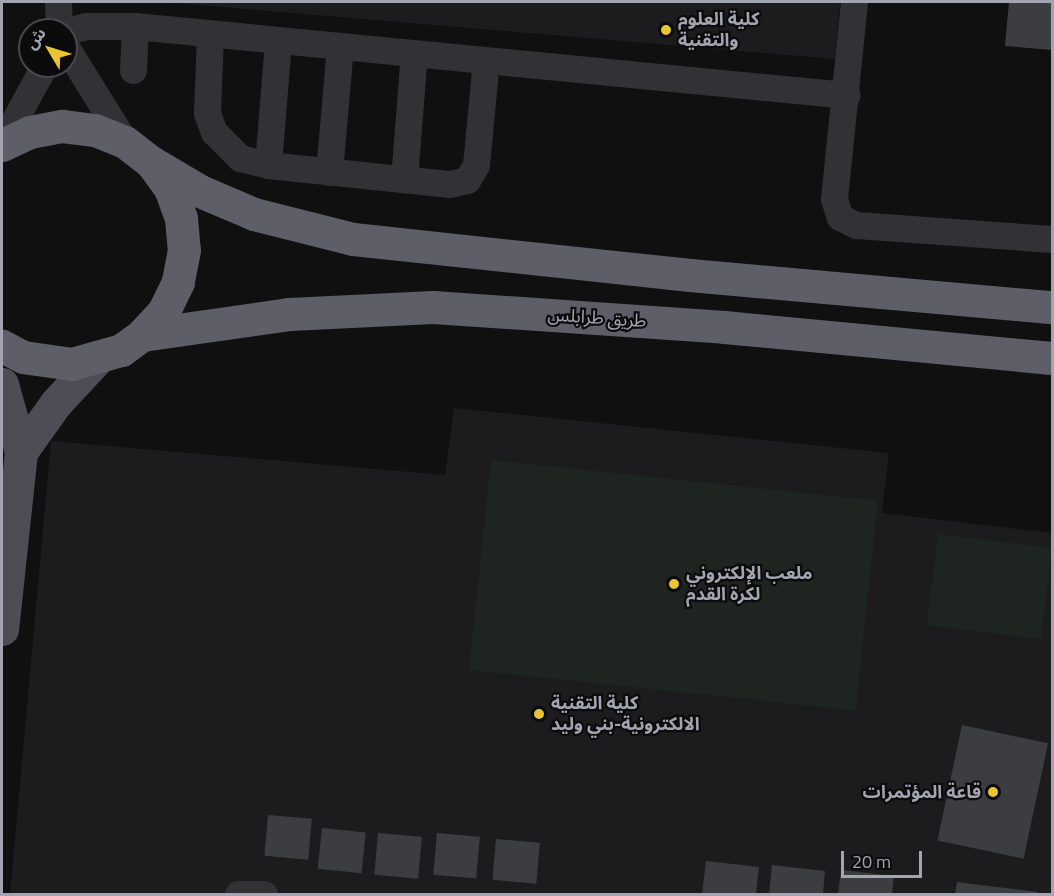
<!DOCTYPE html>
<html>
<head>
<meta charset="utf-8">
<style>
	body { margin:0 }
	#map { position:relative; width:1054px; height:896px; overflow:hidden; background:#101011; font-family:"Titillium Web","Noto Sans Arabic",sans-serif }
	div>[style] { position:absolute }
	.built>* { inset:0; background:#1c1c1e }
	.green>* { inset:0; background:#1e2520; transform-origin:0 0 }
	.building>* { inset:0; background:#3c3d41; transform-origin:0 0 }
	.minor>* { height:27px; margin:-13.5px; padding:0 13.5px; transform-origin:13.5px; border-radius:13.5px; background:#313136 }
	.major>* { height:33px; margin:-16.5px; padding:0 16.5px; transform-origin:16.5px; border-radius:16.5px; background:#4d4e55 }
	.highway>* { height:33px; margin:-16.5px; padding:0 16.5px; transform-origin:16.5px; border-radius:16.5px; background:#5d5e67 }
	.dots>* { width:16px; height:16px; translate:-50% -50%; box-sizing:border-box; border:3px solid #0b0b0c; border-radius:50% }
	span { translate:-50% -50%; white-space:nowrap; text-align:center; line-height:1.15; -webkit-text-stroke:4.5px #0b0b0c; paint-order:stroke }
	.poi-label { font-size:18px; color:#a2a4b1; font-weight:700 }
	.left { translate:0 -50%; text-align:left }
	.right { translate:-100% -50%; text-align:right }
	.street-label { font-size:18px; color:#a2a4b1 }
	.frame { position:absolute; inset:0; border:3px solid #a2a4b1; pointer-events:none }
	.north { position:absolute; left:18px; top:18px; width:60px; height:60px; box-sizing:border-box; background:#0b0b0c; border:2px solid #47484e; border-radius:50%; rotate:308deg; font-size:16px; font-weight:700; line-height:24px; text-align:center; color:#a2a4b1 }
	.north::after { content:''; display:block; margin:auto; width:21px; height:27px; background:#e8c531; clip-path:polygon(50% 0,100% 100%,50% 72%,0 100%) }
	.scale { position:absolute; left:841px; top:851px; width:81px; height:27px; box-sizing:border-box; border:3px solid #a2a4b1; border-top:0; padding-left:8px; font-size:18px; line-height:21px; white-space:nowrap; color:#a2a4b1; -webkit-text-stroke:4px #0b0b0c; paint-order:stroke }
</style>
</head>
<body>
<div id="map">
	<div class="built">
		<i style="clip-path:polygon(163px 2px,840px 2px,835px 59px)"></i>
		<i style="clip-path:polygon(454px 408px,889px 453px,882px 513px,1052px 533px,1052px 894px,10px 894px,51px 441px,445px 475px)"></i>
	</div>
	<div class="green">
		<i style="left:491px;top:460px;width:389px;height:211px;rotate:6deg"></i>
		<i style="left:938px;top:534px;width:115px;height:92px;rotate:7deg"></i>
	</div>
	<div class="building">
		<i style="clip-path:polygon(1009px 2px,1052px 2px,1052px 50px,1005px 46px)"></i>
		<i style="left:962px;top:725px;width:88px;height:118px;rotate:12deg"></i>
		<i style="left:268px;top:815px;width:44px;height:41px;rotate:5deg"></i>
		<i style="left:322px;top:828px;width:44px;height:41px;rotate:6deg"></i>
		<i style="left:378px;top:833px;width:44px;height:42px;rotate:5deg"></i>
		<i style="left:437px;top:833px;width:43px;height:42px;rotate:5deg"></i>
		<i style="left:496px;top:839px;width:44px;height:41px;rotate:5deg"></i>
		<i style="clip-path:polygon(706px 861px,759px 867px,756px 894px,702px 894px)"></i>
		<i style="clip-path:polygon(772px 865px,825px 871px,823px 894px,769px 894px)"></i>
		<i style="clip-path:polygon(841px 870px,894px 876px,892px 894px,838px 894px)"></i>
		<i style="clip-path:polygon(957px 882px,1038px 892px,1038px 894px,955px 894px)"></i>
	</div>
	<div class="minor">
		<i style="left:58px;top:2px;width:28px;rotate:88deg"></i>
		<i style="left:854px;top:2px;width:198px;rotate:95.8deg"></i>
		<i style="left:834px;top:199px;width:19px;rotate:72deg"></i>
		<i style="left:840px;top:217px;width:18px;rotate:27deg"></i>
		<i style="left:856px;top:225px;width:196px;rotate:4.1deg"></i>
		<i style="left:66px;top:31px;width:21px;rotate:-14deg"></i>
		<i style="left:86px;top:26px;width:49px"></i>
		<i style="left:135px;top:26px;width:715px;rotate:5.54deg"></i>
		<i style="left:210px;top:34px;width:79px;rotate:92.2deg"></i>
		<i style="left:207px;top:113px;width:20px;rotate:70deg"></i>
		<i style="left:214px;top:132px;width:37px;rotate:45deg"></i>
		<i style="left:240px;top:158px;width:29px;rotate:14deg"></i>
		<i style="left:268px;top:165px;width:183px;rotate:6deg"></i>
		<i style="left:450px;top:184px;width:17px;rotate:-13deg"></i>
		<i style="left:467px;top:180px;width:17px;rotate:-59deg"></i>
		<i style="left:476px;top:165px;width:105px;rotate:-84.6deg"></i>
		<i style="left:66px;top:47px;width:112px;rotate:58.2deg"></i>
		<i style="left:133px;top:70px;width:44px;rotate:-87.4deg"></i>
		<i style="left:2px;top:143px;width:88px;rotate:-61.4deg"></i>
		<i style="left:268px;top:165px;width:125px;rotate:-85.4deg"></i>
		<i style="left:329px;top:172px;width:126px;rotate:-85deg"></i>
		<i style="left:404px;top:179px;width:126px;rotate:-85.5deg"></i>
		<i style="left:238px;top:894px;width:26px"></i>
	</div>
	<div class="major">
		<i style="left:2px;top:384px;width:71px;rotate:74.4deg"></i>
		<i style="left:21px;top:452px;width:178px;rotate:96.1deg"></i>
		<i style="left:21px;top:452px;width:60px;rotate:-54.5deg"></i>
		<i style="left:56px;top:403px;width:59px;rotate:-47.1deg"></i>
	</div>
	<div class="highway">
		<i style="left:2px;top:145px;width:31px;rotate:-25deg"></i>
		<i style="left:30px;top:132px;width:33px;rotate:-11deg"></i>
		<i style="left:62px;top:126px;width:33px;rotate:7deg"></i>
		<i style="left:95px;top:130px;width:32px;rotate:22deg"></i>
		<i style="left:125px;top:142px;width:33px;rotate:38deg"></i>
		<i style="left:151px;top:162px;width:32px;rotate:54deg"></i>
		<i style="left:170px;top:188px;width:32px;rotate:70deg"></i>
		<i style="left:181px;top:218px;width:32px;rotate:85deg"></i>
		<i style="left:184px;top:250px;width:33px;rotate:101deg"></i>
		<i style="left:178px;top:282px;width:32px;rotate:116deg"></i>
		<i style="left:164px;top:311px;width:33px;rotate:133deg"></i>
		<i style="left:142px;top:335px;width:26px;rotate:144deg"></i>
		<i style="left:121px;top:350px;width:51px;rotate:164.1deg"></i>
		<i style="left:72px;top:364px;width:49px;rotate:-171.9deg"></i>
		<i style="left:23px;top:357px;width:24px;rotate:-152deg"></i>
		<i style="left:151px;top:162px;width:57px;rotate:30.6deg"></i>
		<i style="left:200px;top:191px;width:59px;rotate:23.1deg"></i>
		<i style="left:254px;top:214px;width:102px;rotate:14.2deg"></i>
		<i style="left:353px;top:239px;width:339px;rotate:6.1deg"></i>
		<i style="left:690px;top:275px;width:363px;rotate:5.1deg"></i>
		<i style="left:142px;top:335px;width:148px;rotate:-8.1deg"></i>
		<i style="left:289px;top:314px;width:144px;rotate:-2.8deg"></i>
		<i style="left:433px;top:307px;width:292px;rotate:3.9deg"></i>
		<i style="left:724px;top:327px;width:329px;rotate:5.4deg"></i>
	</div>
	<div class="dots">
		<i style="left:666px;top:30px;background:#e8c531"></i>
		<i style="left:674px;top:584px;background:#e8c531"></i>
		<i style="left:539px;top:714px;background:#e8c531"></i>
		<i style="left:993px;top:792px;background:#e8c531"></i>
	</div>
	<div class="poi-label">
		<span class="left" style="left:678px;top:30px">كلية العلوم<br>والتقنية</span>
		<span class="left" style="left:686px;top:584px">ملعب الإلكتروني<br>لكرة القدم</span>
		<span class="left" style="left:551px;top:714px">كلية التقنية<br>الالكترونية-بني وليد</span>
		<span class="right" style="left:981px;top:792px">قاعة المؤتمرات</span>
	</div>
	<div class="street-label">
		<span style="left:597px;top:318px;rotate:4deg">طريق طرابلس</span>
	</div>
	<div class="frame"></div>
	<div class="north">ش</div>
	<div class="scale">20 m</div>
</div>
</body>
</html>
